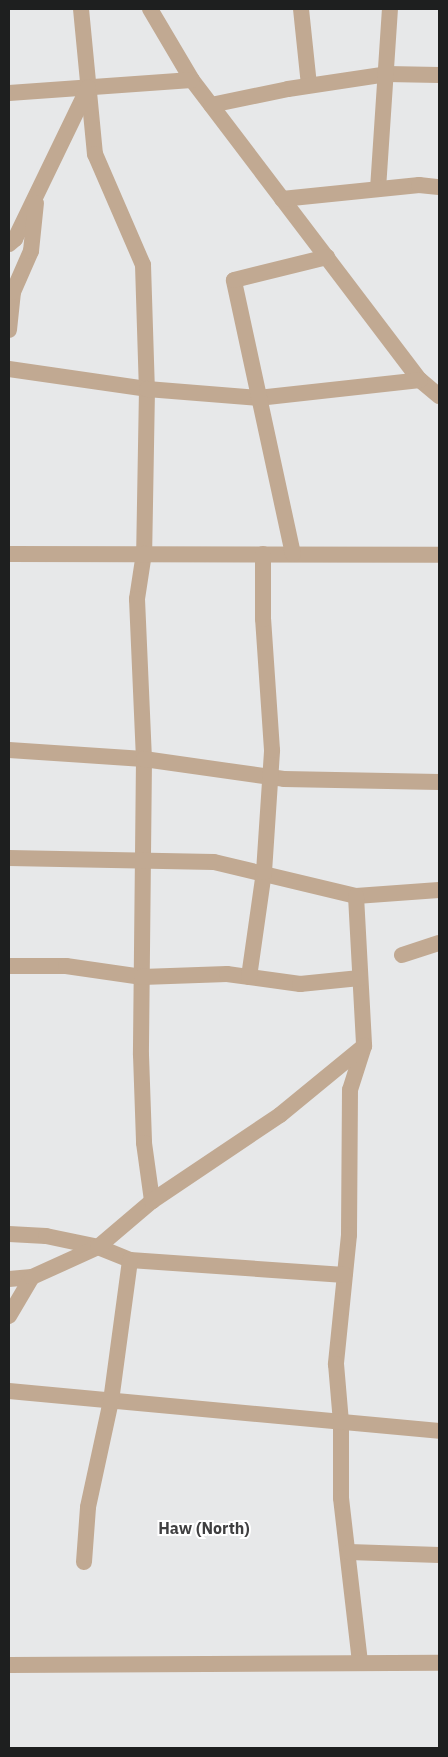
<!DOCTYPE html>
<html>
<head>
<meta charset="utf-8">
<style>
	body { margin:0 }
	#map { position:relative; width:448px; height:1757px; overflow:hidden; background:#e7e8e9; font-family:"IBM Plex Sans",sans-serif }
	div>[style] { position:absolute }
	.minor>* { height:16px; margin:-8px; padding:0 8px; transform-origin:8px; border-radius:8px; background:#c1a992 }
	span { translate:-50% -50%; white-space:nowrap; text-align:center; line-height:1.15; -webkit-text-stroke:4px #fff; paint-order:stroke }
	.quarter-label { font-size:16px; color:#3f3f40; font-weight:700 }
	.frame { position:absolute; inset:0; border:10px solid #1e1f1f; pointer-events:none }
</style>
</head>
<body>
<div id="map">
	<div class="minor">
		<i style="left:81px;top:9px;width:146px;rotate:84.5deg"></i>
		<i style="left:95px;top:154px;width:121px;rotate:66.6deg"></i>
		<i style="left:143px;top:265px;width:124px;rotate:88.2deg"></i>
		<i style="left:147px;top:389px;width:164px;rotate:91deg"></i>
		<i style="left:144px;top:553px;width:47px;rotate:98.7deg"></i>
		<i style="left:137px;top:599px;width:160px;rotate:87.5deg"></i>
		<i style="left:144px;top:759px;width:296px;rotate:90.6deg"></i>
		<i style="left:141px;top:1055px;width:88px;rotate:88deg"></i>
		<i style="left:144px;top:1143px;width:59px;rotate:82.1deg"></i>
		<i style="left:150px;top:9px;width:82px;rotate:59.4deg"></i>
		<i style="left:192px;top:80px;width:377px;rotate:52.8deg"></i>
		<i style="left:420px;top:380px;width:25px;rotate:40deg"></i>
		<i style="left:301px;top:9px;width:76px;rotate:84deg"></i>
		<i style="left:9px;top:93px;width:183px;rotate:-4.1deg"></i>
		<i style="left:211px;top:105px;width:79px;rotate:-11.7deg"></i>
		<i style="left:288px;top:89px;width:100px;rotate:-8.6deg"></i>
		<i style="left:387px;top:74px;width:52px;rotate:1.1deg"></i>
		<i style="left:378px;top:189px;width:180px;rotate:-86.2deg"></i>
		<i style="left:282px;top:199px;width:138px;rotate:-5.8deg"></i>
		<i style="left:419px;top:185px;width:20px;rotate:6deg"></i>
		<i style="left:9px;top:244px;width:8px;rotate:-40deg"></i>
		<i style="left:15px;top:239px;width:168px;rotate:-64.2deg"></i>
		<i style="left:9px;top:330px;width:38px;rotate:-84deg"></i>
		<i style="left:13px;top:292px;width:45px;rotate:-66.3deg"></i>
		<i style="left:31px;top:251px;width:48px;rotate:-84.1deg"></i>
		<i style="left:9px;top:369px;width:139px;rotate:8.2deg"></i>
		<i style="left:147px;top:389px;width:111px;rotate:4.6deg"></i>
		<i style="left:258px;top:398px;width:163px;rotate:-6.3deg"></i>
		<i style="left:9px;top:554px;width:430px;rotate:0.1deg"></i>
		<i style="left:293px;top:554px;width:280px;rotate:-102.2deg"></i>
		<i style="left:234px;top:280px;width:96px;rotate:-13.9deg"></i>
		<i style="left:9px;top:750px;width:135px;rotate:3.8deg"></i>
		<i style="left:144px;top:759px;width:141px;rotate:8.1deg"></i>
		<i style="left:284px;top:779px;width:155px;rotate:1.1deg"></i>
		<i style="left:9px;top:858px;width:205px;rotate:1.1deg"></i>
		<i style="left:214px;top:862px;width:146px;rotate:13.5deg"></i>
		<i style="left:356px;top:896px;width:83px;rotate:-4.1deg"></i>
		<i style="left:356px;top:896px;width:150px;rotate:86.9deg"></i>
		<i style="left:364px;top:1046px;width:46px;rotate:107.7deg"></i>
		<i style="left:350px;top:1090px;width:145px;rotate:90.4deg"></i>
		<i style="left:349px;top:1235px;width:130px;rotate:95.8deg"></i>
		<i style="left:336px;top:1364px;width:58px;rotate:85.1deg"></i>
		<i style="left:341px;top:1422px;width:76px;rotate:90deg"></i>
		<i style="left:341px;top:1498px;width:166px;rotate:83.4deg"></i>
		<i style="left:402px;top:955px;width:39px;rotate:-18deg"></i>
		<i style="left:9px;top:966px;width:57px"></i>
		<i style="left:66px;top:966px;width:77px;rotate:8.2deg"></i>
		<i style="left:142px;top:977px;width:85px;rotate:-2deg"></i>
		<i style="left:227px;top:974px;width:74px;rotate:7.8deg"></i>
		<i style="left:300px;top:984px;width:60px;rotate:-5.7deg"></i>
		<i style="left:249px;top:977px;width:106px;rotate:-81.9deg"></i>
		<i style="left:264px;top:872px;width:122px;rotate:-86.2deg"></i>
		<i style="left:272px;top:750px;width:131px;rotate:-93.9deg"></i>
		<i style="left:263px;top:619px;width:65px;rotate:-90deg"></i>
		<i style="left:9px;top:1234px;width:37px;rotate:3deg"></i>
		<i style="left:46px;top:1236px;width:53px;rotate:11.9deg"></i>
		<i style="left:98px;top:1247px;width:35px;rotate:22deg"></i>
		<i style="left:130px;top:1260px;width:215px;rotate:4deg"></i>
		<i style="left:9px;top:1279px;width:23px;rotate:-5deg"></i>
		<i style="left:9px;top:1316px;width:45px;rotate:-59.5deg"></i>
		<i style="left:32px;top:1277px;width:72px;rotate:-24.4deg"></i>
		<i style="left:98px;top:1247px;width:71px;rotate:-40.4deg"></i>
		<i style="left:152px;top:1201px;width:154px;rotate:-33.9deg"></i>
		<i style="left:280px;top:1115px;width:109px;rotate:-39.4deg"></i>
		<i style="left:9px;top:1391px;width:432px;rotate:5.3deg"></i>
		<i style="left:349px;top:1552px;width:90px;rotate:1.9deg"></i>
		<i style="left:84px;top:1562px;width:55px;rotate:-85.8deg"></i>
		<i style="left:88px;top:1507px;width:108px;rotate:-77.8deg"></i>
		<i style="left:111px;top:1401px;width:142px;rotate:-82.3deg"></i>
		<i style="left:9px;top:1665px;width:430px;rotate:-0.3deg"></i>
	</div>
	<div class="quarter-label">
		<span style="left:204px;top:1528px">Haw (North)</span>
	</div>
	<div class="frame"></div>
</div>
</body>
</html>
